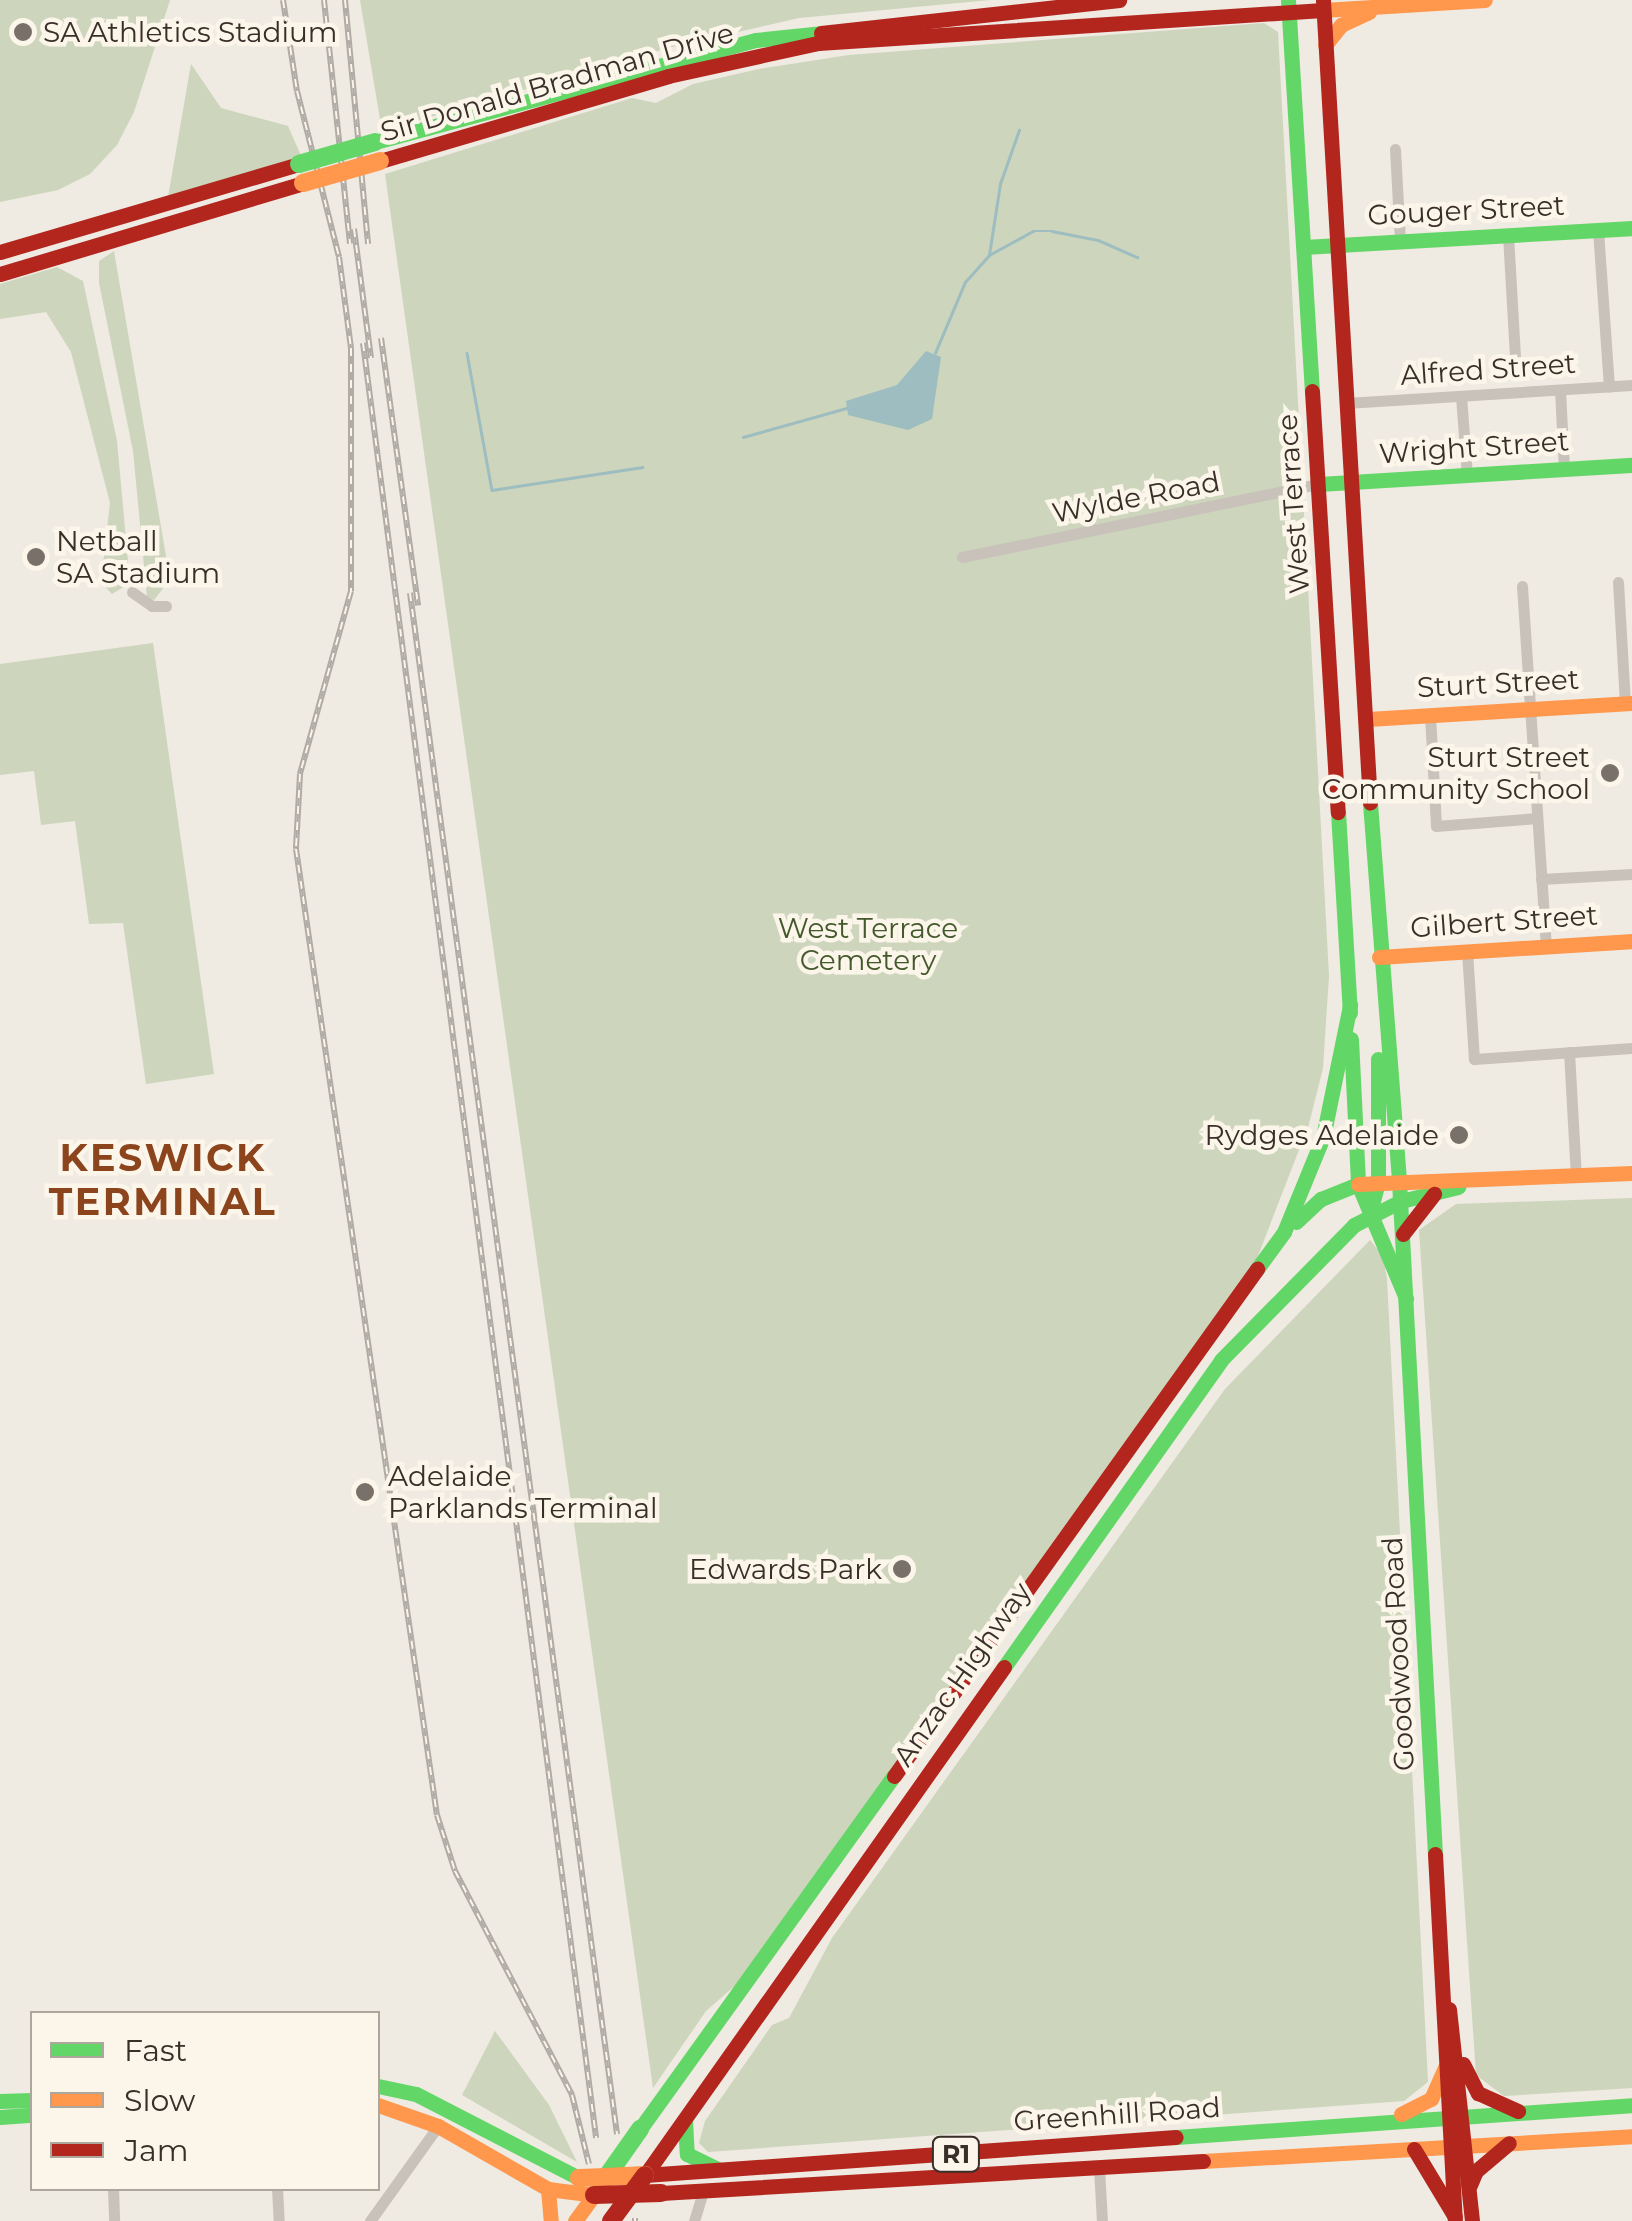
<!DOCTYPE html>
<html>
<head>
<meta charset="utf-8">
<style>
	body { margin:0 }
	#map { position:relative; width:1632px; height:2221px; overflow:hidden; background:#efeae2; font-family:Montserrat,sans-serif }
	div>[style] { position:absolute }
	.green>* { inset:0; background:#cdd5bc }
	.water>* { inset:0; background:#9dbdc0 }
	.stream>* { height:2.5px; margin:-1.25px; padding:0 1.25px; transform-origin:1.25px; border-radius:1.25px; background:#9dbdc0 }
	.street>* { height:11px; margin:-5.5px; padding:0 5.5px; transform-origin:5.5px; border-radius:5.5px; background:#c8c2bb }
	.fast>* { height:15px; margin:-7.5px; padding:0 7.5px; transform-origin:7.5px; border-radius:7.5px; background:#63d668 }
	.slow>* { height:15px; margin:-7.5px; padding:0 7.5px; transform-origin:7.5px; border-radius:7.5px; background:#ff974d }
	.jam>* { height:15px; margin:-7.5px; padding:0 7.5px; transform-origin:7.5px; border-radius:7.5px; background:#b3261e }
	.rail>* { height:6px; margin-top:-3px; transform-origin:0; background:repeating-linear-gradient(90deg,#fbf5ea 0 8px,#b0aba5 0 16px); box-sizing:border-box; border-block:2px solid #b0aba5 }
	.fast-bridge>* { height:18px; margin:-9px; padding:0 9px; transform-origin:9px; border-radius:9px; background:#63d668 }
	.slow-bridge>* { height:18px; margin:-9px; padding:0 9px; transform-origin:9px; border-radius:9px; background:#ff974d }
	.jam-bridge>* { height:18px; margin:-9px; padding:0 9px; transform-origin:9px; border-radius:9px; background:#b3261e }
	.dots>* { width:28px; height:28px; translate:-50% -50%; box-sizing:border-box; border:5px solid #fbf5ea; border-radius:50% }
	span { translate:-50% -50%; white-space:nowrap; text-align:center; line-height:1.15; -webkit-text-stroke:9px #fbf5ea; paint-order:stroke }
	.shield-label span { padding:2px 8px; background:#fbf5ea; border:2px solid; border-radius:8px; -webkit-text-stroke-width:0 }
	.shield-label { font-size:25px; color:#392f28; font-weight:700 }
	.poi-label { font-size:28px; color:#392f28 }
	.left { translate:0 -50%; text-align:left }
	.right { translate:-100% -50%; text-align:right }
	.street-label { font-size:28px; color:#392f28 }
	.park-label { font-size:28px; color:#43592b }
	.district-label { font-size:38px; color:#8c441d; font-weight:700; letter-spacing:2.5px }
	.legend { position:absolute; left:30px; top:2011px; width:350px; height:180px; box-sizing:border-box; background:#fbf5ea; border:2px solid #ada69c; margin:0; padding:12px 18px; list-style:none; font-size:30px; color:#392f28 }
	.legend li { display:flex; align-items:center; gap:20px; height:50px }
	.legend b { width:50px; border:2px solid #ada69c }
</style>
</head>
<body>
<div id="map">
	<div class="green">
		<i style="clip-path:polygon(0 0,170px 0,134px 112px,117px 145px,90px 174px,58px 190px,0 202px)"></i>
		<i style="clip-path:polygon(360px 0,990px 0,799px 18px,668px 48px,382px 131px)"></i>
		<i style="clip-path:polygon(1264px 23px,1278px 32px,1329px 976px,1323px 1068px,1309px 1124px,1256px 1261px,738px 1983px,706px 2011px,653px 2088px,385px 174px,632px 98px,656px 103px,693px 84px,759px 69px,849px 55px)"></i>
		<i style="clip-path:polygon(191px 64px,221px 108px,288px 126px,302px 158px,168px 197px)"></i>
		<i style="clip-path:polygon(114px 251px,166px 556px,165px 586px,154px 600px,147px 597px,133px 451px,99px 283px,99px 261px)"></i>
		<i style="clip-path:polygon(57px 267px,83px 281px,117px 441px,130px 583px,112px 594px,101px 582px,110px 503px,71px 352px,46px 312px,0 319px,0 284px)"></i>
		<i style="clip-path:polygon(153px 643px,214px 1074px,146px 1084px,123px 923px,89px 924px,75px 821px,41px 825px,34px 771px,0 775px,0 664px)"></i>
		<i style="clip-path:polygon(1632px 1198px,1632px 2088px,1504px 2096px,1476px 2075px,1419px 1230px,1456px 1204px)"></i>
		<i style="clip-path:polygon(1370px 1240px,1383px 1256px,1387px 1279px,1428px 2082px,1404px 2101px,708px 2152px,699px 2143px,705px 2121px,772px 2025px,789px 2018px,832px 1938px,1225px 1389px)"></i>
		<i style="clip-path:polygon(495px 2031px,549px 2105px,577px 2162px,462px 2095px)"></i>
	</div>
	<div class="water">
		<i style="clip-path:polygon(926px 351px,941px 357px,932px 419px,908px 430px,848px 415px,846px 401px,897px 385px)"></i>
	</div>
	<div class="stream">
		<i style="left:989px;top:255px;width:50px;rotate:-28.6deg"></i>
		<i style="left:1033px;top:231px;width:19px"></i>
		<i style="left:1052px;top:231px;width:47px;rotate:11.1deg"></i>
		<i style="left:1098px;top:240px;width:43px;rotate:23.6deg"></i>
		<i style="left:467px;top:353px;width:139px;rotate:79.7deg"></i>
		<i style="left:492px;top:490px;width:152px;rotate:-8.7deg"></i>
		<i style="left:935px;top:353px;width:77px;rotate:-67.1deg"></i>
		<i style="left:965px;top:282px;width:36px;rotate:-48deg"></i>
		<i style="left:989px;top:255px;width:72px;rotate:-81.2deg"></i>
		<i style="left:1000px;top:184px;width:57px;rotate:-70.6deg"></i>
		<i style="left:743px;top:437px;width:108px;rotate:-15.6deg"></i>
	</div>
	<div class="street">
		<i style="left:1395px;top:149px;width:92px;rotate:86.9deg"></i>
		<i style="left:1598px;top:230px;width:157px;rotate:86deg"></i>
		<i style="left:1508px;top:235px;width:121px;rotate:86.7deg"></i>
		<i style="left:1560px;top:390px;width:79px;rotate:87.1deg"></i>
		<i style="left:1461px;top:396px;width:79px;rotate:85.7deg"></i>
		<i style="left:1346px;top:403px;width:287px;rotate:-3.6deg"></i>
		<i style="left:962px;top:557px;width:364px;rotate:-11.6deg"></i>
		<i style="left:1618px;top:582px;width:122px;rotate:86.7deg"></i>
		<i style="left:1522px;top:586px;width:361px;rotate:86.2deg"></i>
		<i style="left:132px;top:592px;width:24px;rotate:35deg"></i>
		<i style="left:152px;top:606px;width:14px"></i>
		<i style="left:1430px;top:715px;width:111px;rotate:86.9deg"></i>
		<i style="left:1436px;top:826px;width:101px;rotate:-4.5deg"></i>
		<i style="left:1541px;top:879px;width:91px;rotate:-3.1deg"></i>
		<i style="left:1467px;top:951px;width:108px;rotate:86.3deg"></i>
		<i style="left:1474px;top:1059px;width:158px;rotate:-4deg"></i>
		<i style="left:1569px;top:1052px;width:124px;rotate:86.8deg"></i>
		<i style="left:1099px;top:2168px;width:53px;rotate:86.8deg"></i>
		<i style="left:113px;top:2188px;width:33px;rotate:88deg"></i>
		<i style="left:277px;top:2188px;width:33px;rotate:87deg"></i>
		<i style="left:370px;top:2221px;width:117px;rotate:-54.4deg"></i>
		<i style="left:694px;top:2221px;width:30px;rotate:-73deg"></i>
	</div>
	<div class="fast">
		<i style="left:1288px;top:0;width:392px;rotate:86.5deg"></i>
		<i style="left:375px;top:142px;width:394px;rotate:-15deg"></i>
		<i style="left:756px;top:40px;width:65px;rotate:-6.1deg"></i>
		<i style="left:1304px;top:247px;width:329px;rotate:-3.3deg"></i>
		<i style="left:1319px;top:484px;width:314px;rotate:-3.5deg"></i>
		<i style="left:1370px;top:803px;width:379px;rotate:85.6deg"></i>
		<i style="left:1338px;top:812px;width:201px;rotate:86.6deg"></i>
		<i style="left:1351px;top:1039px;width:145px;rotate:87.2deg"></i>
		<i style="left:1358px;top:1184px;width:124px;rotate:67.2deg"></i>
		<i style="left:1399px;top:1181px;width:674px;rotate:86.94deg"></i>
		<i style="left:1401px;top:1201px;width:59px;rotate:-13.8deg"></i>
		<i style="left:1370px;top:1212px;width:30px;rotate:-75deg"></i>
		<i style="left:1378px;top:1183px;width:124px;rotate:-90deg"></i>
		<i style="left:1296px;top:1222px;width:34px;rotate:-43deg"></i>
		<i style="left:1321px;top:1199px;width:40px;rotate:-22deg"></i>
		<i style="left:1257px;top:1269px;width:46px;rotate:-53.9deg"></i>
		<i style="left:1284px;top:1232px;width:103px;rotate:-67.7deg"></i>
		<i style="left:1323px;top:1137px;width:135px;rotate:-78.4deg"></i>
		<i style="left:1004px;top:1667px;width:376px;rotate:-54.7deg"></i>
		<i style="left:1221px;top:1360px;width:190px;rotate:-45.4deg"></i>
		<i style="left:1354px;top:1225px;width:53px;rotate:-27.1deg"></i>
		<i style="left:378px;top:2086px;width:39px;rotate:12deg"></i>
		<i style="left:416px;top:2094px;width:183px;rotate:27.3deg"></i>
		<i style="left:0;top:2101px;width:32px;rotate:-2deg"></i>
		<i style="left:0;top:2117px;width:32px;rotate:-4deg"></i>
		<i style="left:685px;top:2120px;width:34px;rotate:87deg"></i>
		<i style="left:687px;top:2154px;width:34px;rotate:26deg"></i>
		<i style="left:640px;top:2129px;width:435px;rotate:-54.3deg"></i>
		<i style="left:1176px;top:2137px;width:457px;rotate:-4deg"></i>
	</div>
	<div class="slow">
		<i style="left:1323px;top:10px;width:162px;rotate:-3.5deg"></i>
		<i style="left:1325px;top:45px;width:26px;rotate:-51deg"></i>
		<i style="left:1341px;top:25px;width:31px;rotate:-25deg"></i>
		<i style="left:1368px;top:719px;width:264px;rotate:-3.5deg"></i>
		<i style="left:1379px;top:957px;width:254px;rotate:-3.6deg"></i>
		<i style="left:1358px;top:1184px;width:274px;rotate:-2.3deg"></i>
		<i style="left:378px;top:2105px;width:64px;rotate:19.3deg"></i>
		<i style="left:438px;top:2126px;width:127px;rotate:29.8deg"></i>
		<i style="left:548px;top:2189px;width:46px;rotate:7.4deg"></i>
		<i style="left:1401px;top:2114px;width:34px;rotate:-27deg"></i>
		<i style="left:1431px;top:2099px;width:35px;rotate:-66deg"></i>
		<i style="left:1203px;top:2161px;width:430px;rotate:-3.3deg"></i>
		<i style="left:548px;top:2189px;width:32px;rotate:85deg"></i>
		<i style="left:575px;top:2221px;width:32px;rotate:-54deg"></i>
	</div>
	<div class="jam">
		<i style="left:1323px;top:0;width:804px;rotate:86.65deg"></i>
		<i style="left:821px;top:33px;width:300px;rotate:-6.3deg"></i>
		<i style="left:380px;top:161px;width:300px;rotate:-16.4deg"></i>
		<i style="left:668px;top:76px;width:154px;rotate:-12.4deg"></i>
		<i style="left:818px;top:43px;width:506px;rotate:-3.74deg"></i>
		<i style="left:0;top:252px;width:312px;rotate:-16.4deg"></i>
		<i style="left:0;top:274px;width:316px;rotate:-16.7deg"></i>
		<i style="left:1312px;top:391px;width:422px;rotate:86.5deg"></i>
		<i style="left:1403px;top:1234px;width:51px;rotate:-52.2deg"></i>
		<i style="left:894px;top:1776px;width:624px;rotate:-54.4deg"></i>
		<i style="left:1435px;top:1854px;width:368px;rotate:86.9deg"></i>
		<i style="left:1449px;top:2009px;width:213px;rotate:83.8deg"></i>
		<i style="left:1463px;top:2064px;width:33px;rotate:63deg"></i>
		<i style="left:1478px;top:2093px;width:44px;rotate:24.2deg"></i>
		<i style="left:1414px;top:2149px;width:79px;rotate:58.9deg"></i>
		<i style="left:645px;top:2175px;width:622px;rotate:-54.75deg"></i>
		<i style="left:645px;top:2175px;width:532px;rotate:-4.09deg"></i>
		<i style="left:1470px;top:2185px;width:15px;rotate:-67deg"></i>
		<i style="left:1476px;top:2171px;width:43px;rotate:-40.3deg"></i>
		<i style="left:661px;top:2193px;width:543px;rotate:-3.38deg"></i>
	</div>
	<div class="rail">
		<i style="left:283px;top:0;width:92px;rotate:81.3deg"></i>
		<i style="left:297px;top:91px;width:171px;rotate:75.8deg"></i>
		<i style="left:339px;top:257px;width:92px;rotate:82.5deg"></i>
		<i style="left:351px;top:348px;width:243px;rotate:90deg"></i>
		<i style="left:351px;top:591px;width:190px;rotate:105.6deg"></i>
		<i style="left:300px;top:774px;width:75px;rotate:93.1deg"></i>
		<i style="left:296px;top:849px;width:976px;rotate:81.7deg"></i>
		<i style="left:437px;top:1815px;width:59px;rotate:72.2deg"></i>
		<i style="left:455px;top:1871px;width:253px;rotate:62.4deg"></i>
		<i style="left:572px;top:2095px;width:71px;rotate:76.2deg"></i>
		<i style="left:324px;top:0;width:245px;rotate:83.9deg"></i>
		<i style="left:345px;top:0;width:245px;rotate:84.6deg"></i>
		<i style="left:354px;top:229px;width:130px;rotate:82.5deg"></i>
		<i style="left:381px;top:338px;width:270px;rotate:82.1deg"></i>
		<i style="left:363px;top:343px;width:1810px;rotate:82.6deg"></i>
		<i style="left:410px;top:593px;width:1555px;rotate:82.35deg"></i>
		<i style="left:635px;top:2218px;width:3px;rotate:90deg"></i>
	</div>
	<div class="fast-bridge">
		<i style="left:299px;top:164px;width:79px;rotate:-16.1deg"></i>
		<i style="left:600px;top:2186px;width:70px;rotate:-54.9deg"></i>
	</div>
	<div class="slow-bridge">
		<i style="left:303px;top:183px;width:80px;rotate:-15.9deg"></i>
		<i style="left:606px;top:2177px;width:39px;rotate:-3deg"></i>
		<i style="left:579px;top:2178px;width:27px;rotate:-2deg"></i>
	</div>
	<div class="jam-bridge">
		<i style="left:594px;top:2195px;width:67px;rotate:-1.7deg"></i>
		<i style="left:611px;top:2221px;width:57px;rotate:-53.5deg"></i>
	</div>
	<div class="dots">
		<i style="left:23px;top:32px;background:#797069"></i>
		<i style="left:36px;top:557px;background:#797069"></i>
		<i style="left:1610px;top:773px;background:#797069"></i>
		<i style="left:1459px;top:1135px;background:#797069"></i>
		<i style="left:365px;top:1492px;background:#797069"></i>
		<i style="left:902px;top:1569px;background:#797069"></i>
	</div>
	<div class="shield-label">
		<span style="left:956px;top:2154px">R1</span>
	</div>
	<div class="poi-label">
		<span class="left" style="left:43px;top:32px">SA Athletics Stadium</span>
		<span class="left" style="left:56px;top:557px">Netball<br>SA Stadium</span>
		<span class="right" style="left:1590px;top:773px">Sturt Street<br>Community School</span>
		<span class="right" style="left:1439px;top:1135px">Rydges Adelaide</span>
		<span class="left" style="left:388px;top:1492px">Adelaide<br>Parklands Terminal</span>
		<span class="right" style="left:882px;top:1569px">Edwards Park</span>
	</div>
	<div class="street-label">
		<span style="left:557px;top:82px;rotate:-16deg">Sir Donald Bradman Drive</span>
		<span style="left:1466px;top:210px;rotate:-3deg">Gouger Street</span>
		<span style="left:1488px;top:369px;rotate:-4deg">Alfred Street</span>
		<span style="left:1474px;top:447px;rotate:-4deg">Wright Street</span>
		<span style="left:1136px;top:497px;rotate:-11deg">Wylde Road</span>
		<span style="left:1293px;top:504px;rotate:-94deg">West Terrace</span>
		<span style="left:1498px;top:683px;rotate:-3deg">Sturt Street</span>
		<span style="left:1504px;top:921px;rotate:-4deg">Gilbert Street</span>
		<span style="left:1398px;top:1654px;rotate:-93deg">Goodwood Road</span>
		<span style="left:962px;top:1674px;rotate:-55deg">Anzac Highway</span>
		<span style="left:1117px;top:2114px;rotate:-4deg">Greenhill Road</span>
	</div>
	<div class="park-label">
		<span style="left:868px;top:944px">West Terrace<br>Cemetery</span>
	</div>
	<div class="district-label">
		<span style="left:163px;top:1180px">KESWICK<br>TERMINAL</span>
	</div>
	<ul class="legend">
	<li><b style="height:12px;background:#63d668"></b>Fast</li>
	<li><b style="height:12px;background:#ff974d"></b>Slow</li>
	<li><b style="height:12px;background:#b3261e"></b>Jam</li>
	</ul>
</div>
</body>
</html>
